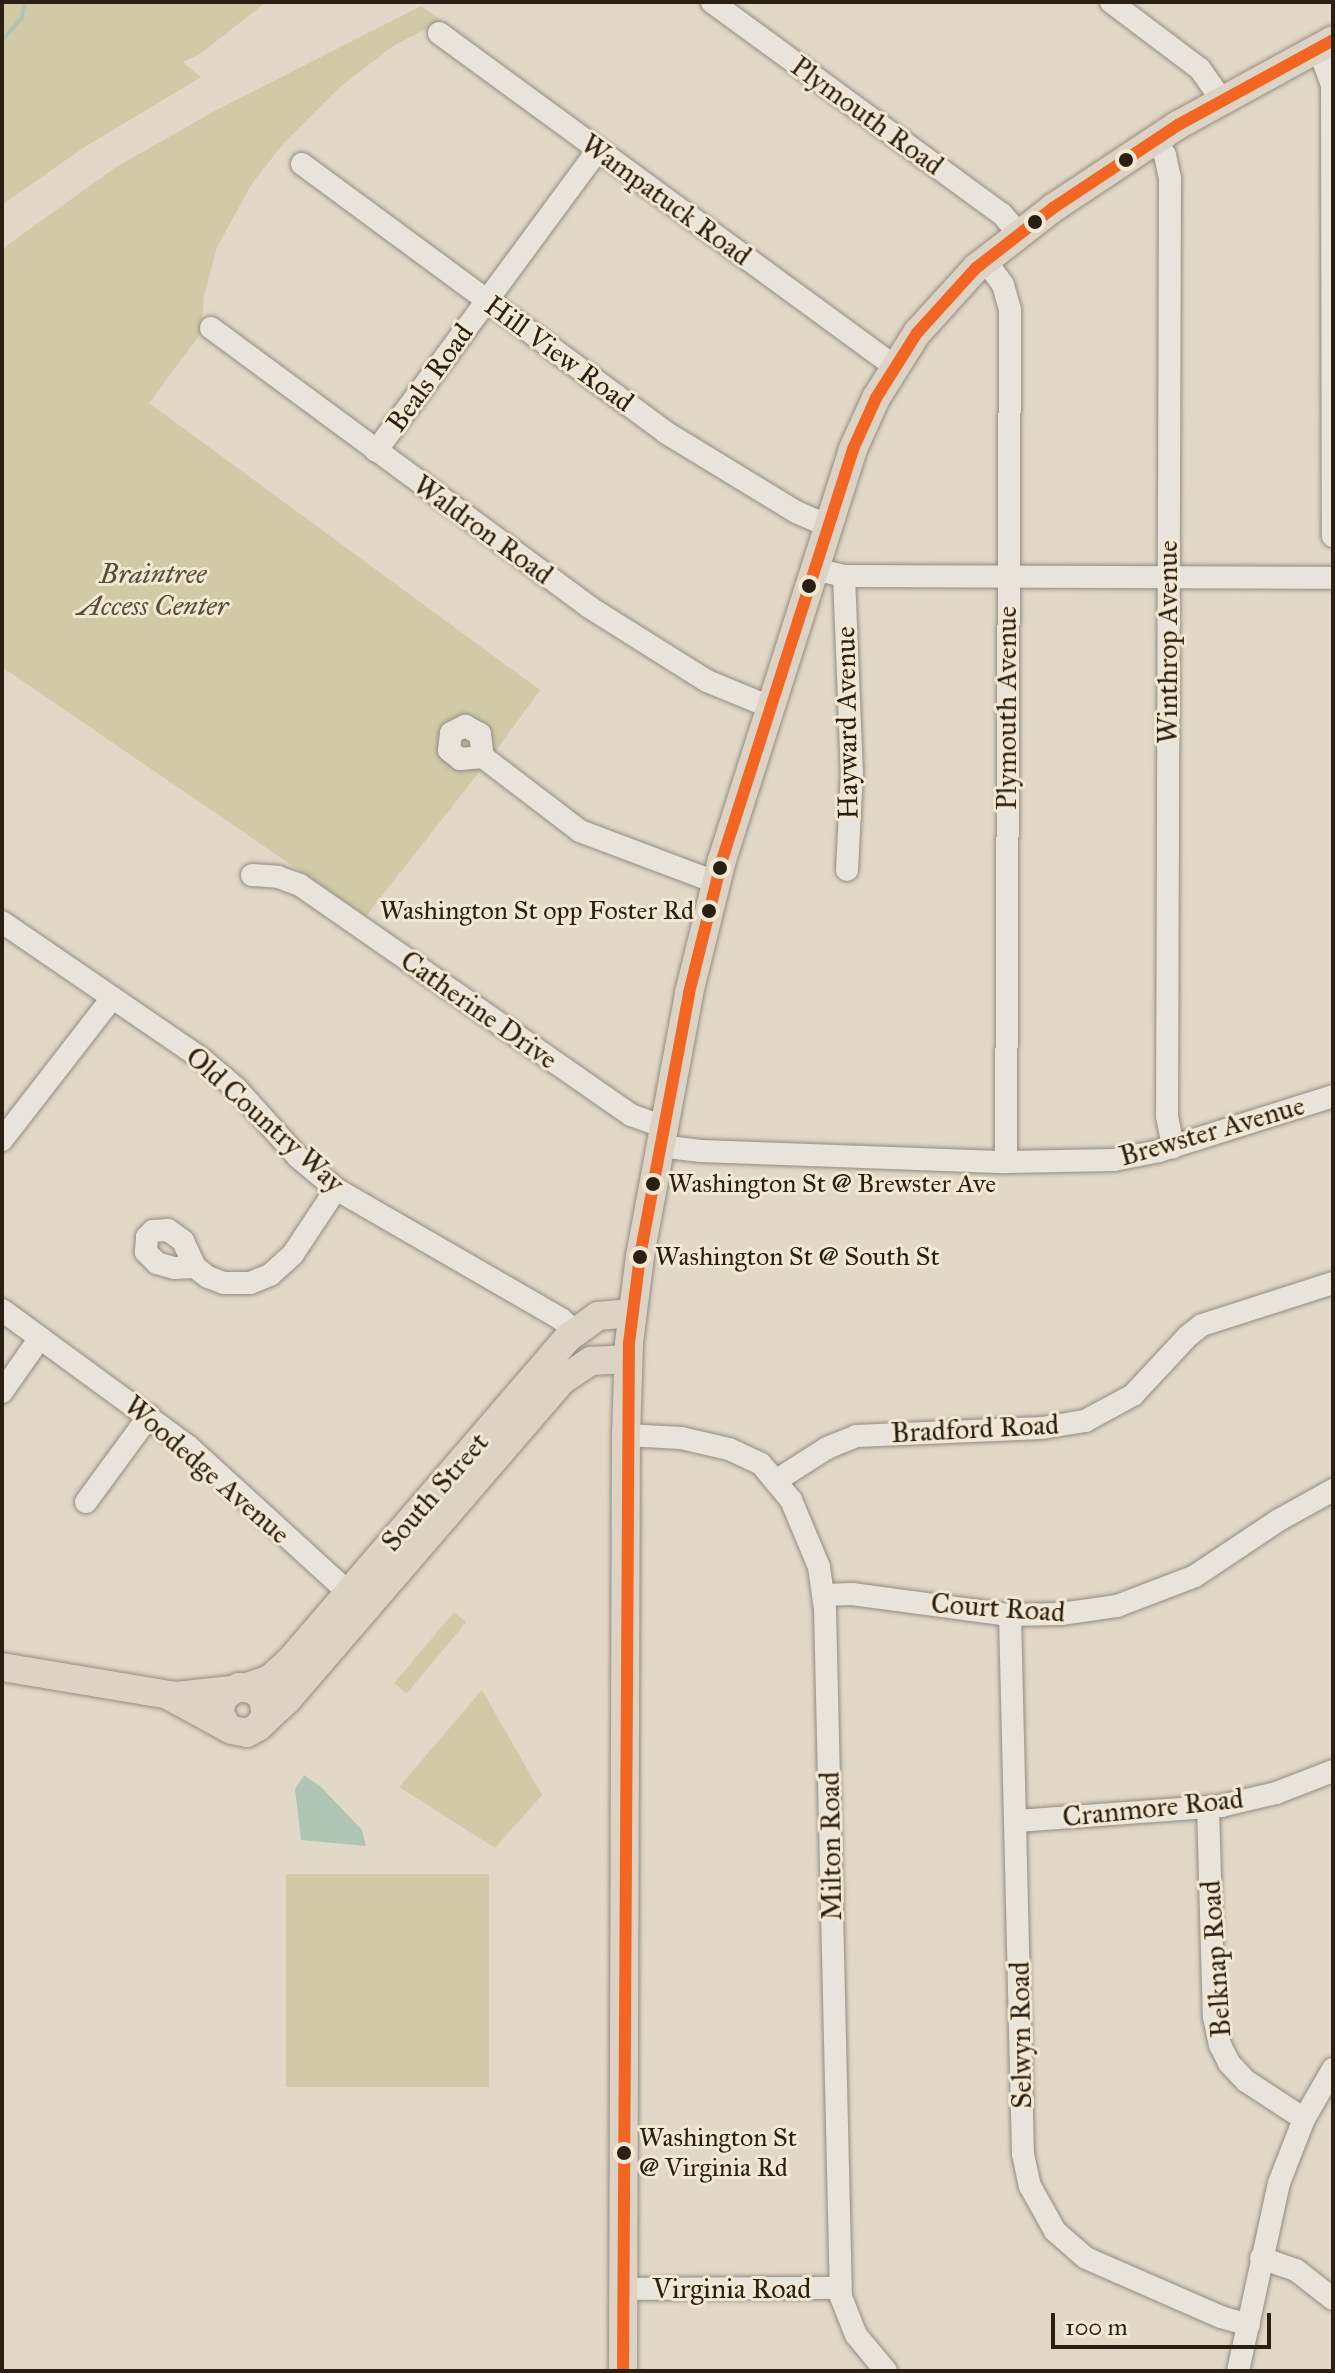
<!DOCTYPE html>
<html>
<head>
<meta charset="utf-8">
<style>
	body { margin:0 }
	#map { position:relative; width:1335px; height:2373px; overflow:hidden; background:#e2d8c7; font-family:"IM FELL Great Primer",serif }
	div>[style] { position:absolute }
	.green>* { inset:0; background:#d0caa6; transform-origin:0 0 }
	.water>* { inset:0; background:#b0c4b4 }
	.stream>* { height:4px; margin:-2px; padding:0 2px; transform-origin:2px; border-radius:2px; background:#b0c4b4 }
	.roads { filter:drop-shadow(0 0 2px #928c81) drop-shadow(0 0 2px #928c81) }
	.minor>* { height:22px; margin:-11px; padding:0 11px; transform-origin:11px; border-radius:11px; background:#e8e3db }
	.major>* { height:28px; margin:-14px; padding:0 14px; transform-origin:14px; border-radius:14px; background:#dcd3c5 }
	.bus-1>* { height:12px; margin:-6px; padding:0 6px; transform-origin:6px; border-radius:6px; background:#f26522 }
	.dots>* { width:22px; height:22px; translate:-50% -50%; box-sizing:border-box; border:4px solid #f4e8d3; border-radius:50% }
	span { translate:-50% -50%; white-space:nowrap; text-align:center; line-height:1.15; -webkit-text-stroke:6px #f4e8d3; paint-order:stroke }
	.bus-label { font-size:26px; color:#2a1f13 }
	.right { translate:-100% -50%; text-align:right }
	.left { translate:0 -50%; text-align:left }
	.street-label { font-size:28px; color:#2a1f13 }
	.park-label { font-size:28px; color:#574f37; font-style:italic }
	.frame { position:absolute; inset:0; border:4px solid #2a1f13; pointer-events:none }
	.scale { position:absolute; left:1051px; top:2313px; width:220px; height:36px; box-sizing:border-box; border:4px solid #2a1f13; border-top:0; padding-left:10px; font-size:24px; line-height:28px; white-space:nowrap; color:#2a1f13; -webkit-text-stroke:6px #f4e8d3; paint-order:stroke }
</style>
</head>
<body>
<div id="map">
	<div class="green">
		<i style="clip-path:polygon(2px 2px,266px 2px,200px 54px,183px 62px,201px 77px,83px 148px,2px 205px)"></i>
		<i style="clip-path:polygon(421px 6px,442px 21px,393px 46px,340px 87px,284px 143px,253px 182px,217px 247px,204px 296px,201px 333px,149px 403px,540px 690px,495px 752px,366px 916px,2px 667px,2px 249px,116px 167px,211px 113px)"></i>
		<i style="left:454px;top:1612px;width:16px;height:93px;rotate:40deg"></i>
		<i style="clip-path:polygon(482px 1690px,542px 1795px,495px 1848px,399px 1787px)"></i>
		<i style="left:489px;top:1874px;width:213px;height:203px;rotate:90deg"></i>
	</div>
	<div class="water">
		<i style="clip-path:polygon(304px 1775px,321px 1787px,362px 1830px,366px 1846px,301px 1840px,295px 1789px)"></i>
	</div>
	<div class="stream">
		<i style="left:2px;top:40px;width:30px;rotate:-48deg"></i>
		<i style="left:22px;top:18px;width:16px;rotate:-79deg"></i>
	</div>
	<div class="roads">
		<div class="minor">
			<i style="left:712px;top:2px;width:359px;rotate:36.2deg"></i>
			<i style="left:1002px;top:214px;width:25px;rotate:50deg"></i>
			<i style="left:1111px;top:2px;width:111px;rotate:37deg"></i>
			<i style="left:1200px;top:69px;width:38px;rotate:55deg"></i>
			<i style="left:439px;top:33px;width:564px;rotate:36.2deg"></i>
			<i style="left:1318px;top:47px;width:40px;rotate:69.8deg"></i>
			<i style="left:1332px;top:85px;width:451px;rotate:89.9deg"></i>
			<i style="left:1156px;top:139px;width:18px;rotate:61deg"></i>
			<i style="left:1165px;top:155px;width:25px;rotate:78deg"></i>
			<i style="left:1170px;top:179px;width:937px;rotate:90.18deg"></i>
			<i style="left:1167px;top:1116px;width:32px;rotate:79deg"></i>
			<i style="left:302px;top:164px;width:451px;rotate:36.4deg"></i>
			<i style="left:665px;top:432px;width:153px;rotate:31.4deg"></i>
			<i style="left:796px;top:512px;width:34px;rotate:23deg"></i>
			<i style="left:985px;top:260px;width:31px;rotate:54deg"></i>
			<i style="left:1003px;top:285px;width:26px;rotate:74deg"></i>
			<i style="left:1010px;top:310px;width:852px;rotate:90.27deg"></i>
			<i style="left:211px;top:328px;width:470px;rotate:36.4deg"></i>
			<i style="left:589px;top:607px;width:139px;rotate:32.1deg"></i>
			<i style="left:707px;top:681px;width:68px;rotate:22.4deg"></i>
			<i style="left:376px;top:451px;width:374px;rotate:-53.6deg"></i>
			<i style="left:814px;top:569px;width:31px;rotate:13deg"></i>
			<i style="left:844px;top:576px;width:489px;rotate:0.2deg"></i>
			<i style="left:844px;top:576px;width:195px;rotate:87.7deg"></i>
			<i style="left:852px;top:771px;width:99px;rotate:92.9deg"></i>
			<i style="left:465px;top:726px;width:17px;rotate:28deg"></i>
			<i style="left:480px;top:734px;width:23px;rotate:83deg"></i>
			<i style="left:483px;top:757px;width:23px;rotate:175deg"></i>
			<i style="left:460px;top:759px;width:14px;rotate:-141deg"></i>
			<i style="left:449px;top:750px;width:17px;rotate:-83deg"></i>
			<i style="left:451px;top:733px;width:16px;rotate:-27deg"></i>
			<i style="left:483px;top:757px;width:122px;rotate:37.3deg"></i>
			<i style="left:580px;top:831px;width:144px;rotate:20.7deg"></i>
			<i style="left:252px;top:875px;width:26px;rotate:4deg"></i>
			<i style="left:278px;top:877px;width:23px;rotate:20deg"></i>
			<i style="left:300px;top:885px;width:403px;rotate:34.8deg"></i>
			<i style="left:631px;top:1115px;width:35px;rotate:20deg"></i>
			<i style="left:2px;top:922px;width:242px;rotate:34.4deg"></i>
			<i style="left:202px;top:1059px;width:46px;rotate:40.6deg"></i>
			<i style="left:237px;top:1089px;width:91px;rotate:48.1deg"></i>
			<i style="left:298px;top:1157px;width:50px;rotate:40.1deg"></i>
			<i style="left:336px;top:1189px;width:260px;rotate:30deg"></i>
			<i style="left:561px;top:1319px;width:18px;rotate:41deg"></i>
			<i style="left:2px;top:1140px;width:180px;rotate:-52.2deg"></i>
			<i style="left:660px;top:1146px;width:41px;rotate:7deg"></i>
			<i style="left:701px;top:1151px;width:305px;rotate:2.1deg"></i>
			<i style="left:1006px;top:1162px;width:108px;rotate:-1.1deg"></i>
			<i style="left:1114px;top:1160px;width:46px;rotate:-11.3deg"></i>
			<i style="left:1159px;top:1151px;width:182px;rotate:-17.5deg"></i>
			<i style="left:195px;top:1267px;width:21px;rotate:177deg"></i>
			<i style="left:174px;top:1268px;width:18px;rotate:-164deg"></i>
			<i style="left:157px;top:1263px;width:16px;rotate:-135deg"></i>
			<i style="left:146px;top:1252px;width:15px;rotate:-86deg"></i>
			<i style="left:147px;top:1237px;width:8px;rotate:-45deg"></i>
			<i style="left:153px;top:1231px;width:15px;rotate:-4deg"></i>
			<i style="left:168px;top:1230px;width:19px;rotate:36deg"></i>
			<i style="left:183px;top:1241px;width:29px;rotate:65deg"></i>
			<i style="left:195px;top:1267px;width:16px;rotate:38deg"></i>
			<i style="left:208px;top:1277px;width:17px;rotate:21deg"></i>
			<i style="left:224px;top:1283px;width:26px"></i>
			<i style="left:250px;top:1283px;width:22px;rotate:-22deg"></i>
			<i style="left:270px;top:1275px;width:31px;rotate:-42deg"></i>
			<i style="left:293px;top:1254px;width:78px;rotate:-56.5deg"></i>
			<i style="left:2px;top:1310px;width:232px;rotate:36.2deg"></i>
			<i style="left:189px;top:1447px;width:231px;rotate:42.4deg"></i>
			<i style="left:2px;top:1392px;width:66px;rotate:-54.9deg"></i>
			<i style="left:626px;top:1435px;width:55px;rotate:3.1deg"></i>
			<i style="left:681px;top:1438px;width:49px;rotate:12.9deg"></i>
			<i style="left:729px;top:1449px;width:35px;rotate:25deg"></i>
			<i style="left:761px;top:1464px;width:47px;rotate:50.2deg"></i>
			<i style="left:791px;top:1500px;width:73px;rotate:67.3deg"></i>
			<i style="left:819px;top:1567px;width:42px;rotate:81.9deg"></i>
			<i style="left:825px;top:1609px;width:688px;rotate:88.67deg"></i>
			<i style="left:841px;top:2297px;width:41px;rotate:68.5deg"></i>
			<i style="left:856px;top:2335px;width:47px;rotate:50.2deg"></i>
			<i style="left:777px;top:1480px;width:59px;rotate:-32.6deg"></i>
			<i style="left:827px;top:1448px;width:31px;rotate:-22deg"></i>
			<i style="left:856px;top:1436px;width:186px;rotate:-2.5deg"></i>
			<i style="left:1042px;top:1428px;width:44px;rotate:-9.2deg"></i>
			<i style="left:1085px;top:1421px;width:55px;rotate:-28.4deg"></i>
			<i style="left:1133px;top:1395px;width:81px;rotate:-47deg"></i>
			<i style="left:1188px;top:1336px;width:18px;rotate:-38deg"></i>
			<i style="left:1202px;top:1325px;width:138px;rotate:-17.8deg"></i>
			<i style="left:86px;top:1502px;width:107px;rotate:-53.8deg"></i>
			<i style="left:824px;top:1595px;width:28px;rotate:-2deg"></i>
			<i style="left:852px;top:1594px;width:159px;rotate:7.6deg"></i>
			<i style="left:1010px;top:1615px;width:51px;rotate:-1.1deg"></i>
			<i style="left:1061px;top:1614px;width:57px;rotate:-8.1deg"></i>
			<i style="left:1117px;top:1606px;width:84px;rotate:-21deg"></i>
			<i style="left:1195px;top:1576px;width:101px;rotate:-33.7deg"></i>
			<i style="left:1279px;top:1520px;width:62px;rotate:-29.1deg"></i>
			<i style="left:1010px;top:1615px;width:539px;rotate:88.62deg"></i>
			<i style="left:1023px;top:2154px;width:33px;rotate:78deg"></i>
			<i style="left:1030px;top:2186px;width:51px;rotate:60.9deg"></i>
			<i style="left:1055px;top:2231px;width:41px;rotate:41.1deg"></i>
			<i style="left:1086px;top:2258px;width:147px;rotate:23.6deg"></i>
			<i style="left:1221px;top:2317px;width:29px;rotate:16deg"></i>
			<i style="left:1208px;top:1807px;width:210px;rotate:88.4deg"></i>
			<i style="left:1214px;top:2017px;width:29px;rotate:78deg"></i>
			<i style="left:1220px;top:2045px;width:20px;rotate:63deg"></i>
			<i style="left:1229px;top:2063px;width:25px;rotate:47deg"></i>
			<i style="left:1246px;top:2081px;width:69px;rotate:33.2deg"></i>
			<i style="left:1017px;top:1821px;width:205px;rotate:-4.2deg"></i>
			<i style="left:1221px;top:1806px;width:57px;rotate:-13.3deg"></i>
			<i style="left:1276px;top:1793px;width:61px;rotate:-21.1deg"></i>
			<i style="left:1261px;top:2258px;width:37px;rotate:19deg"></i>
			<i style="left:1296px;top:2270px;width:47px;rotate:38.1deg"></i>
			<i style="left:623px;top:2289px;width:217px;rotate:-0.3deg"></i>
			<i style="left:1238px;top:2371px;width:192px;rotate:-77.7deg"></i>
			<i style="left:1279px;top:2183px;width:69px;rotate:-68.7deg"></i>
			<i style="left:1304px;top:2119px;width:58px;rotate:-59.9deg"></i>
		</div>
		<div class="major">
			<i style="left:2px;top:1667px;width:176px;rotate:9.5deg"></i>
			<i style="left:176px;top:1696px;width:54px;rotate:-6.3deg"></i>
			<i style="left:247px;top:1687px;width:24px;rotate:-19deg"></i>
			<i style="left:270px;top:1679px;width:25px;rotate:-42deg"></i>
			<i style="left:289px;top:1662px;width:429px;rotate:-49.3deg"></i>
			<i style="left:569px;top:1337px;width:36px;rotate:-36deg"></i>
			<i style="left:598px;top:1316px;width:34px;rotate:-5deg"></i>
			<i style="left:171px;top:1697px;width:69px;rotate:28.4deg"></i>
			<i style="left:232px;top:1730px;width:15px;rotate:11deg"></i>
			<i style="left:247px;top:1733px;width:13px;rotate:-29deg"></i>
			<i style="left:258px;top:1727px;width:14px;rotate:-56deg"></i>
			<i style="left:266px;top:1715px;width:16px;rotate:-101deg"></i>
			<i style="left:263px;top:1699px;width:12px;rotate:-132deg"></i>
			<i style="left:255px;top:1690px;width:16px;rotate:-169deg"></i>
			<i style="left:239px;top:1687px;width:17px;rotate:149deg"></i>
			<i style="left:224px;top:1696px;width:17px;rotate:107deg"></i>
			<i style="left:219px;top:1712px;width:18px;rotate:61deg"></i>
			<i style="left:260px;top:1725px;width:37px;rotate:-43deg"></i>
			<i style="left:287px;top:1700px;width:421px;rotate:-49.3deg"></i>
			<i style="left:561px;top:1381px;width:36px;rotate:-34deg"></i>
			<i style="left:591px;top:1361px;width:37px;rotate:-3deg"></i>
			<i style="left:623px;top:2371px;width:936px;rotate:-89.82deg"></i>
			<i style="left:626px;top:1435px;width:92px;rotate:-88.1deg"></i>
			<i style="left:629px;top:1343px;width:88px;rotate:-82.8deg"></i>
			<i style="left:640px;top:1256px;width:268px;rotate:-79.4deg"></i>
			<i style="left:689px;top:993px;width:137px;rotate:-76.1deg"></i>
			<i style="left:722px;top:860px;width:431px;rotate:-72.3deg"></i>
			<i style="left:853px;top:449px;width:56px;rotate:-65.7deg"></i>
			<i style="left:876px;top:398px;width:77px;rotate:-57.8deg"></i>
			<i style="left:917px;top:333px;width:88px;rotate:-47.8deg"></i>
			<i style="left:976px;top:268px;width:98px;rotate:-37.9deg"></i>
			<i style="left:1053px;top:208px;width:150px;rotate:-33.6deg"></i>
			<i style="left:1178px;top:125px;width:177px;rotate:-28.7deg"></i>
		</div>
	</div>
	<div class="bus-1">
		<i style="left:623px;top:2371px;width:1028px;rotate:-89.67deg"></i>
		<i style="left:629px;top:1343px;width:88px;rotate:-82.8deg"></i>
		<i style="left:640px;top:1256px;width:268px;rotate:-79.4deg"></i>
		<i style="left:689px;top:993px;width:137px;rotate:-76.1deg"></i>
		<i style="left:722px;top:860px;width:431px;rotate:-72.3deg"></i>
		<i style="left:853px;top:449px;width:56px;rotate:-65.7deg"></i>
		<i style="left:876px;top:398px;width:77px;rotate:-57.8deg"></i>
		<i style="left:917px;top:333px;width:88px;rotate:-47.8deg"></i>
		<i style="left:976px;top:268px;width:98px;rotate:-37.9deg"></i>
		<i style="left:1053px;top:208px;width:150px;rotate:-33.6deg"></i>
		<i style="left:1178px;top:125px;width:177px;rotate:-28.7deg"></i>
	</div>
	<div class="dots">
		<i style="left:1126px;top:160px;background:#2a1f13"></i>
		<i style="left:1035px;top:222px;background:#2a1f13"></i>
		<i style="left:809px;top:586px;background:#2a1f13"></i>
		<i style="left:720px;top:868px;background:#2a1f13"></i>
		<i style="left:709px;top:911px;background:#2a1f13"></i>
		<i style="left:653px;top:1184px;background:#2a1f13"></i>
		<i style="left:640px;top:1257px;background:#2a1f13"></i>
		<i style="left:624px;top:2153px;background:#2a1f13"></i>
	</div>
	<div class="bus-label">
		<span class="right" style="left:694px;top:911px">Washington St opp Foster Rd</span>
		<span class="left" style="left:668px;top:1184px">Washington St @ Brewster Ave</span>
		<span class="left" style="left:655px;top:1257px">Washington St @ South St</span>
		<span class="left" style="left:639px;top:2153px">Washington St<br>@ Virginia Rd</span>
	</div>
	<div class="street-label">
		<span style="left:867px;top:116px;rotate:36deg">Plymouth Road</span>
		<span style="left:666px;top:200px;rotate:36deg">Wampatuck Road</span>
		<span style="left:559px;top:354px;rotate:36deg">Hill View Road</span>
		<span style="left:430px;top:378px;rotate:-54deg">Beals Road</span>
		<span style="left:483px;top:530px;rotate:36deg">Waldron Road</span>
		<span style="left:1168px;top:642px;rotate:-90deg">Winthrop Avenue</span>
		<span style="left:1007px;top:708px;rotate:-90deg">Plymouth Avenue</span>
		<span style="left:847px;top:723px;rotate:-91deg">Hayward Avenue</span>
		<span style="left:479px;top:1010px;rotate:35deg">Catherine Drive</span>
		<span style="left:265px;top:1120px;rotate:42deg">Old Country Way</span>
		<span style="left:1212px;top:1131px;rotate:-16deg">Brewster Avenue</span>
		<span style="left:975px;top:1429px;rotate:-3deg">Bradford Road</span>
		<span style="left:207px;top:1470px;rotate:41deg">Woodedge Avenue</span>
		<span style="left:435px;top:1492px;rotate:-49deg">South Street</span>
		<span style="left:998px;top:1608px;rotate:4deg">Court Road</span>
		<span style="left:1153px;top:1808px;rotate:-6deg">Cranmore Road</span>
		<span style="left:831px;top:1846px;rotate:-91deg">Milton Road</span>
		<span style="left:1216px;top:1959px;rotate:-94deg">Belknap Road</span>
		<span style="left:1021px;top:2035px;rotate:-91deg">Selwyn Road</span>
		<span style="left:732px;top:2289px">Virginia Road</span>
	</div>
	<div class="park-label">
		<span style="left:153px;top:590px">Braintree<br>Access Center</span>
	</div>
	<div class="frame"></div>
	<div class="scale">100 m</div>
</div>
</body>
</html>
